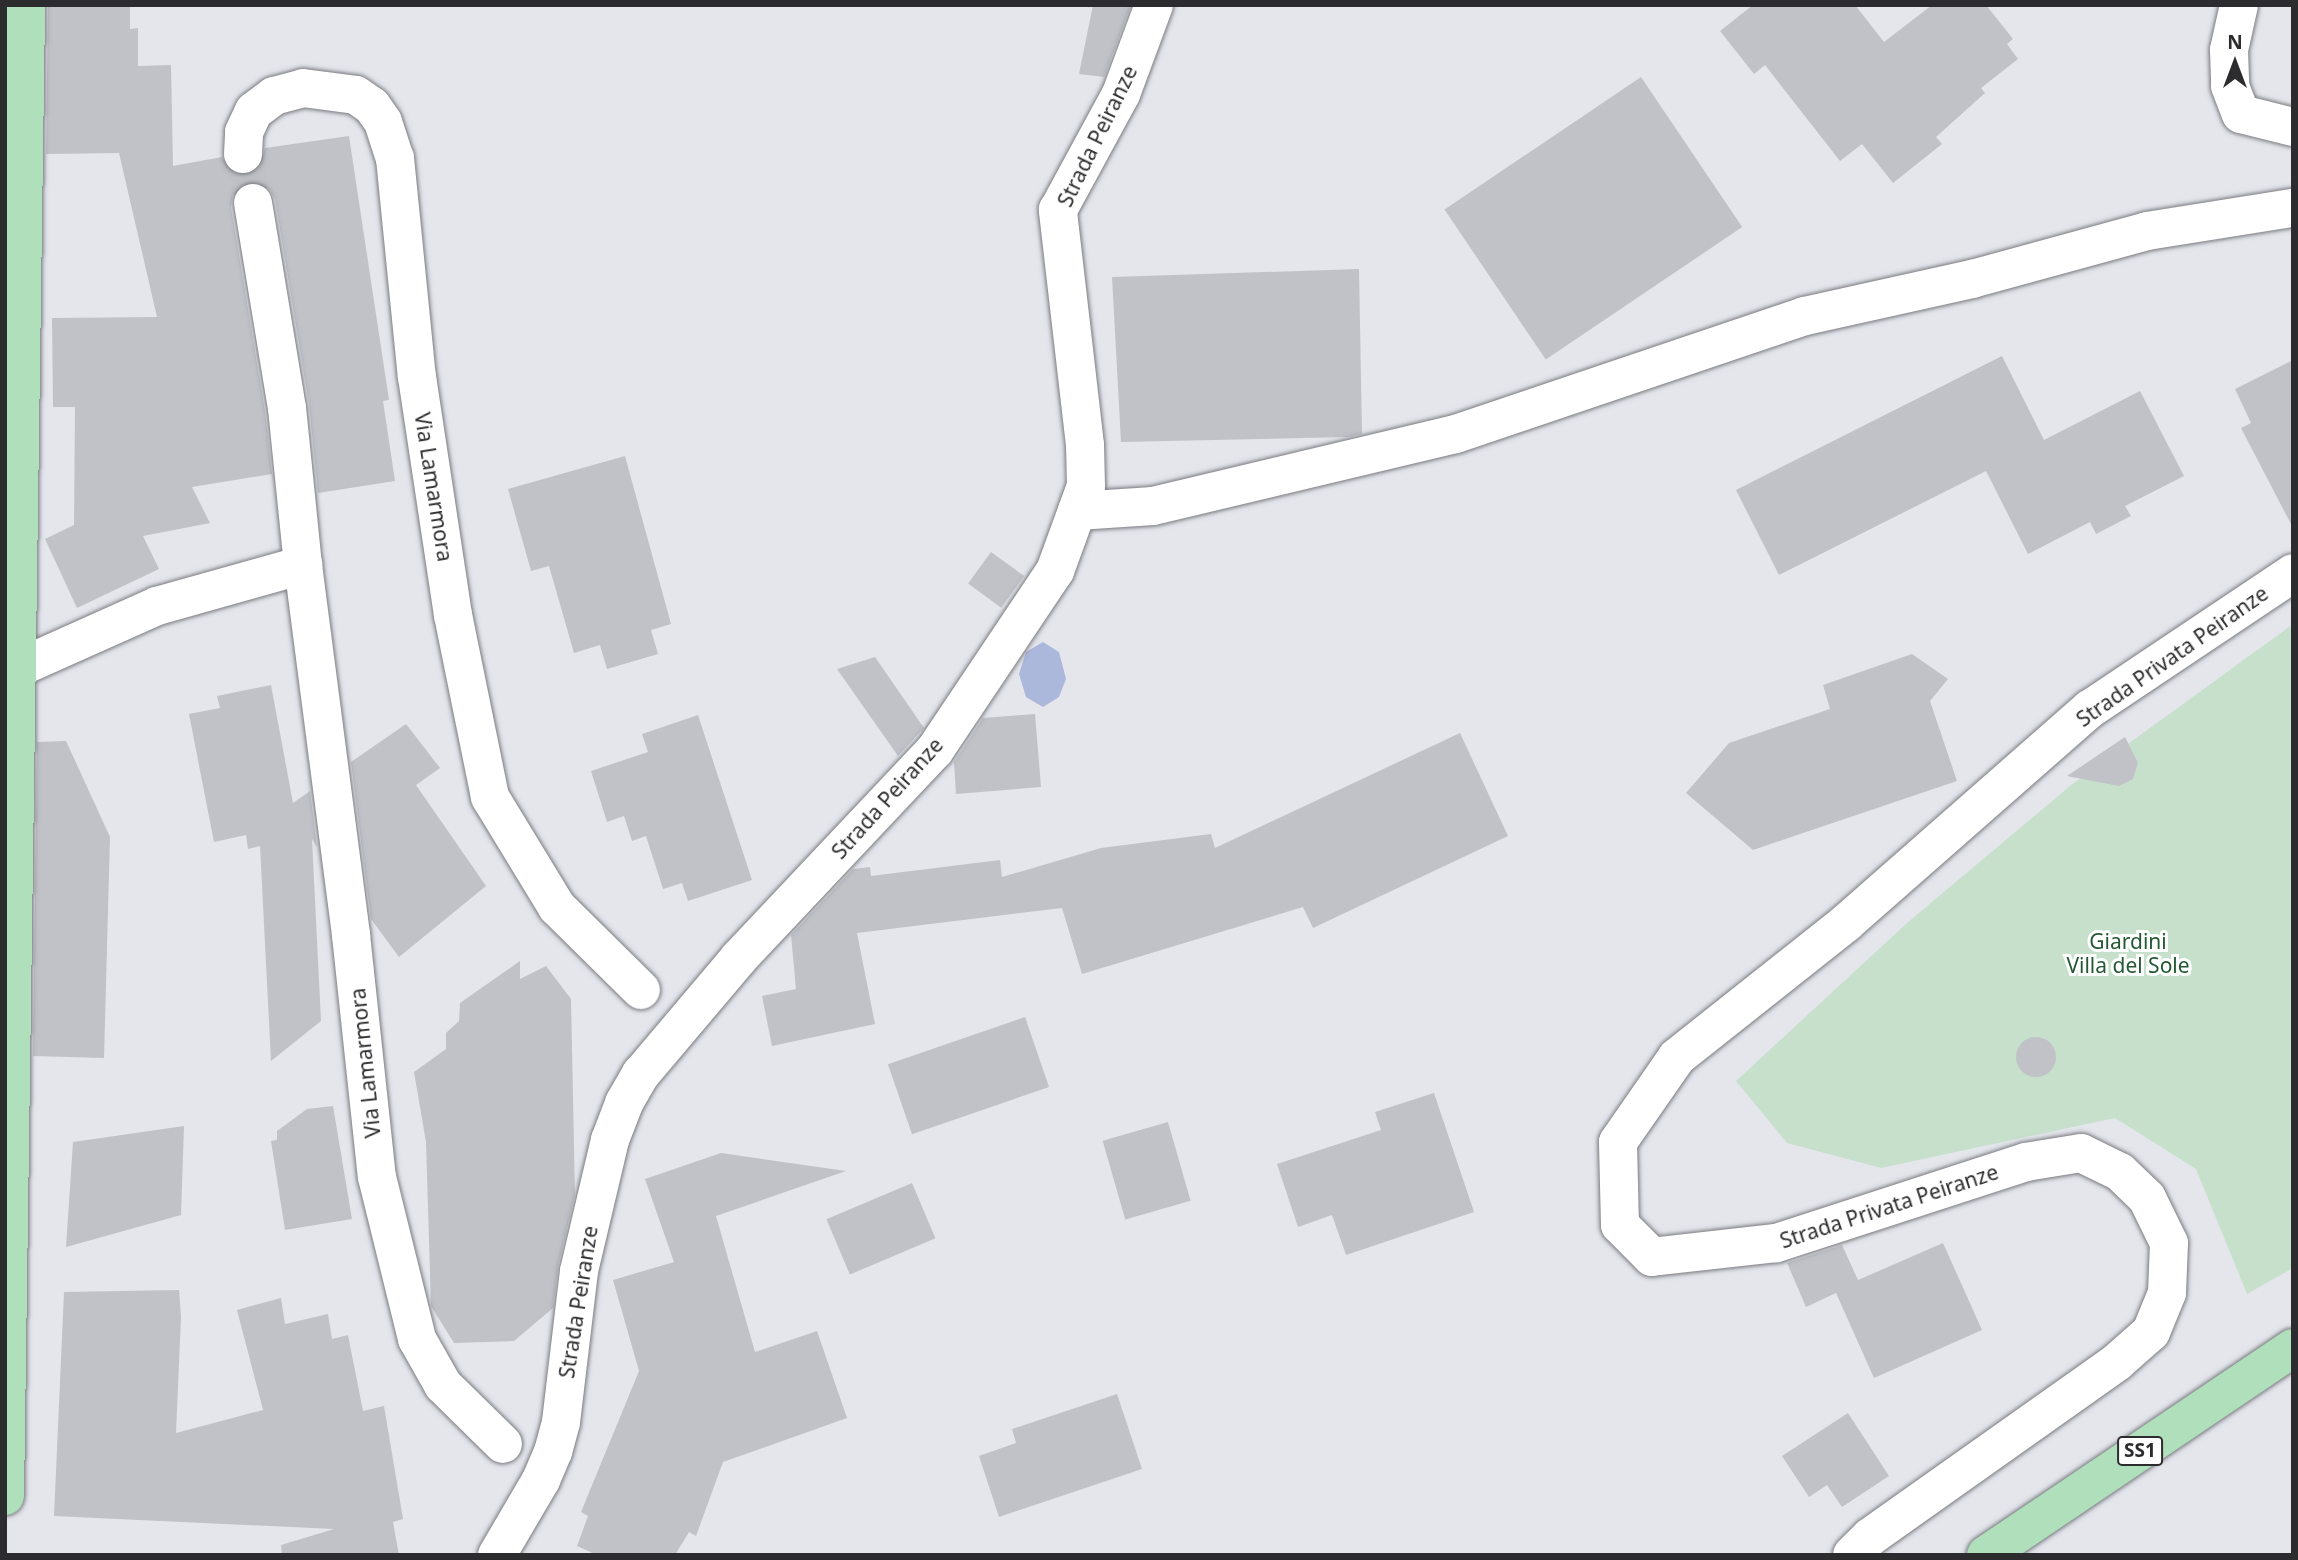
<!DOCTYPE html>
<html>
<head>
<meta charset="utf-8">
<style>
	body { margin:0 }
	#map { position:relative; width:2298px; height:1560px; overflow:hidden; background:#e4e6ec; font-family:"Noto Sans",sans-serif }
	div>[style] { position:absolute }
	.green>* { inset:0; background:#c7e0cc }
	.water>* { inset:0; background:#abb7db }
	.building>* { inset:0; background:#c0c2c7; transform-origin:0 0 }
	.round { border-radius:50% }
	.minor-tunnel>* { height:38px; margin-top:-19px; transform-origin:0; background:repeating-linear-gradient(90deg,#bfc1c6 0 38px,transparent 0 57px) }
	.roads { filter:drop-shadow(0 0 2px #7a7b80) drop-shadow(0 0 2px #7a7b80) }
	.minor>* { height:38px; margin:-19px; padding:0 19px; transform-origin:19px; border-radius:19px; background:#fff }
	.major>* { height:38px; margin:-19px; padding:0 19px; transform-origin:19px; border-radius:19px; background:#afdfbb }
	span { translate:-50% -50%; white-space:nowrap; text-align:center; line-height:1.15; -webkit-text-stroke:6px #fff; paint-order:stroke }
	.shield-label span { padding:2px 5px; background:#fff; border:2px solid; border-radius:5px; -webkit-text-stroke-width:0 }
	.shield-label { font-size:19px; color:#2c2c2e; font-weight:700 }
	.street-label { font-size:21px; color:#2c2c2e }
	.park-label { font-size:21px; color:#235833 }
	.frame { position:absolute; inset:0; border:7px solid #2c2c2e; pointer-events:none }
	.north { position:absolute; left:2200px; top:28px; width:70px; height:70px; -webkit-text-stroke:5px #fff; paint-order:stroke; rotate:0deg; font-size:19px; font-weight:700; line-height:28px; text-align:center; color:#2c2c2e }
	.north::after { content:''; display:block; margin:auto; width:24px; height:32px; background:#2c2c2e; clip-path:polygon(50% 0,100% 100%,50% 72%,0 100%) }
</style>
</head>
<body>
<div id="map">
	<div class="green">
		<i style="clip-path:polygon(2293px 624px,2293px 1268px,2247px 1294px,2196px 1169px,2115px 1118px,1881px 1168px,1787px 1143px,1736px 1081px,1907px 923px,2070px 786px)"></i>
	</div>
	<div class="water">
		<i style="clip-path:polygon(1043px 642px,1059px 652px,1066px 679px,1059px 697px,1043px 707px,1026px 697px,1019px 674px,1026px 652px)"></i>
	</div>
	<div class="building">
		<i style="clip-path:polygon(48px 5px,130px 5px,130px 29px,138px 28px,138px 66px,171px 65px,173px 166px,222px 157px,231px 172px,243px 176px,252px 174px,261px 166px,265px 148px,349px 136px,389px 400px,383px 401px,395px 481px,318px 493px,309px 404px,275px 199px,270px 190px,261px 183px,249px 182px,239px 187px,233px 195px,231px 207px,265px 411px,272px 474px,192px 487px,210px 523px,143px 536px,159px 569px,77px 608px,45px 539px,74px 525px,75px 407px,53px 407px,52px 318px,157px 317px,119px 153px,46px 154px)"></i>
		<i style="clip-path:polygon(1093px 5px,1131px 5px,1104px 77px,1079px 74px)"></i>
		<i style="clip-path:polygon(1753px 5px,1855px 5px,1884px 42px,1932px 5px,1986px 5px,2013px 39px,2007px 44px,2018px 59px,1981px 88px,1985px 93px,1936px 137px,1942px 144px,1893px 183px,1862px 144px,1840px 161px,1765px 65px,1754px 74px,1720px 31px)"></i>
		<i style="left:1641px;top:77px;width:181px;height:237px;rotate:56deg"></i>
		<i style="clip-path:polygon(1359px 269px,1362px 434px,1348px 437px,1121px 442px,1112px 277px)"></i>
		<i style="clip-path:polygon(2002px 356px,2044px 440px,2140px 391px,2184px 476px,2125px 506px,2131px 516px,2096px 534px,2090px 522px,2028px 554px,1986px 471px,1779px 575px,1736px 490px)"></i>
		<i style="clip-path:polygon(2293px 360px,2293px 528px,2241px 428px,2251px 423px,2235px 389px)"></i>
		<i style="clip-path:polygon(625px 456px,671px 624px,651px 630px,658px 654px,607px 669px,600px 645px,574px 653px,549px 566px,531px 571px,508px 489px)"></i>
		<i style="left:991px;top:552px;width:41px;height:39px;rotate:36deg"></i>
		<i style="clip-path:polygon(1912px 654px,1948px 679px,1930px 701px,1957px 781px,1753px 850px,1686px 793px,1729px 743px,1830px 709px,1823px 685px)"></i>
		<i style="clip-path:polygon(875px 657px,924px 728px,898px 756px,837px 669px)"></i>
		<i style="clip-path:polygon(271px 685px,293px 803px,310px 791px,317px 847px,312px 839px,321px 1021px,271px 1061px,260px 846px,248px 849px,246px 835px,214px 842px,189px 714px,220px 708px,217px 696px)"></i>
		<i style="clip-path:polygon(1035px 714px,1041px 787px,956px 794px,954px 762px,983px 718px)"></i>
		<i style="clip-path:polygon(698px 715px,752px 880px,688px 901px,682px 883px,663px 889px,646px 836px,632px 841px,624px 816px,607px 822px,591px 771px,648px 752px,642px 734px)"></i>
		<i style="clip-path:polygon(406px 724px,440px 768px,416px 785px,486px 886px,399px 957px,371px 919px,351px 762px)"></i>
		<i style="clip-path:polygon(1460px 733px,1508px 836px,1313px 928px,1303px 907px,1082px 974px,1062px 908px,857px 933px,875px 1024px,772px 1046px,762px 996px,796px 989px,791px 935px,853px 869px,870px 867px,871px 876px,1000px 860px,1002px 877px,1101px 848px,1211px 834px,1215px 848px)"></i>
		<i style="clip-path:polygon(2125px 737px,2138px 763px,2133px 779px,2119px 786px,2067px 776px)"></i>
		<i style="clip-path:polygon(66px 741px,110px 837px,104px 1058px,33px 1056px,37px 742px)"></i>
		<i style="clip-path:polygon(520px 961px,520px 979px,546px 966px,571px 999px,575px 1194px,558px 1266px,553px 1308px,514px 1341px,454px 1343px,431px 1306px,426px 1142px,414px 1072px,446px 1049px,446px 1033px,459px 1021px,460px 1003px)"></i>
		<i style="left:1025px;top:1017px;width:74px;height:145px;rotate:71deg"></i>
		<i class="round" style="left:2016px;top:1037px;width:40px;height:40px"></i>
		<i style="clip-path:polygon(1434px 1093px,1474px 1212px,1346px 1255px,1332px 1215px,1298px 1227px,1277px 1164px,1381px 1130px,1375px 1112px)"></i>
		<i style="clip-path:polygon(333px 1106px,352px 1219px,285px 1230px,271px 1141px,277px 1140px,277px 1131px,307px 1109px)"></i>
		<i style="left:1168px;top:1122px;width:82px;height:68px;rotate:74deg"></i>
		<i style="clip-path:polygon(184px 1126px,181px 1215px,66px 1247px,73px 1142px)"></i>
		<i style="clip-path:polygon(721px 1153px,846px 1171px,716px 1216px,755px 1352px,817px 1331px,847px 1418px,723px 1462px,696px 1536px,689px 1532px,675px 1555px,597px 1555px,577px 1546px,588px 1516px,581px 1512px,639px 1371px,613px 1280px,674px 1262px,645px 1179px)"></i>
		<i style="left:912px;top:1183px;width:60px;height:93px;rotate:67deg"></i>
		<i style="clip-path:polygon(1943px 1243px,1982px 1330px,1874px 1378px,1836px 1293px,1806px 1307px,1787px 1263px,1842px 1245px,1858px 1280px)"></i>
		<i style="clip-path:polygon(179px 1290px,181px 1317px,176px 1433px,263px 1410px,237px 1310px,281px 1298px,285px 1324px,328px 1314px,332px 1339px,348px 1335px,363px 1411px,384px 1406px,403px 1519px,393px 1522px,399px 1555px,282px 1555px,281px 1545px,334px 1529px,54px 1516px,64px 1292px)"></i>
		<i style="clip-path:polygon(1117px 1394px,1142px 1469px,999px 1517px,979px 1456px,1016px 1443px,1012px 1429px)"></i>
		<i style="clip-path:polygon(1848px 1413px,1889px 1476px,1842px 1507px,1827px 1485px,1809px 1497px,1782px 1456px)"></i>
	</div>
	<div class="minor-tunnel">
		<i style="left:243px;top:154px;width:50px;rotate:78.5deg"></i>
	</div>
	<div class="roads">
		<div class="minor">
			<i style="left:2239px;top:5px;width:46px;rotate:102.5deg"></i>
			<i style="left:2229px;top:50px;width:36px;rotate:88deg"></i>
			<i style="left:2230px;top:86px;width:30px;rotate:69deg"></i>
			<i style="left:2241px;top:114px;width:54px;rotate:14deg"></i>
			<i style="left:243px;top:154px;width:22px;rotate:-87deg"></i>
			<i style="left:244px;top:132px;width:23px;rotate:-65deg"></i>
			<i style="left:254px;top:111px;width:25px;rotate:-37deg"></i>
			<i style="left:274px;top:96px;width:30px;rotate:-15deg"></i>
			<i style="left:303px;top:88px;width:53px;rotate:7.5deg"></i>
			<i style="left:356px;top:95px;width:19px;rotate:35deg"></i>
			<i style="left:372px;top:106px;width:19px;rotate:55deg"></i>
			<i style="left:383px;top:122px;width:38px;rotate:72deg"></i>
			<i style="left:395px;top:158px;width:220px;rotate:84.3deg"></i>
			<i style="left:417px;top:377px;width:241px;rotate:81.4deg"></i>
			<i style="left:453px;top:615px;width:186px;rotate:78.5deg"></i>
			<i style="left:490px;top:797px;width:129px;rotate:58.7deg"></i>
			<i style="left:557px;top:907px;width:118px;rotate:44.7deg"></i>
			<i style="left:253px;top:203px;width:208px;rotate:80.6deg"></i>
			<i style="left:287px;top:408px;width:158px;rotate:84.2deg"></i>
			<i style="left:1077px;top:511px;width:76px;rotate:-3.8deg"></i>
			<i style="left:1153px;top:506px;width:311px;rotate:-13.4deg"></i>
			<i style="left:1456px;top:434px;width:368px;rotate:-18.7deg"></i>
			<i style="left:1805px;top:316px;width:171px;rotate:-12.5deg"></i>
			<i style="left:1972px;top:279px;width:181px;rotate:-15.3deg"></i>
			<i style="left:2147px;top:231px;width:148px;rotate:-9deg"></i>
			<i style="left:16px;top:669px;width:154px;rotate:-24.1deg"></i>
			<i style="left:157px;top:606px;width:152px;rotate:-15.7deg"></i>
			<i style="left:303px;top:565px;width:373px;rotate:82.6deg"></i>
			<i style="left:351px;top:935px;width:243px;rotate:83.9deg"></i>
			<i style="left:377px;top:1177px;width:167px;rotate:76.1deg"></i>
			<i style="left:417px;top:1339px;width:53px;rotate:60.5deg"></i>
			<i style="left:443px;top:1385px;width:84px;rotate:44.5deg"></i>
			<i style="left:497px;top:1555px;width:87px;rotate:-59.6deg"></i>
			<i style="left:541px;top:1480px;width:30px;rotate:-67deg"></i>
			<i style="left:553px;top:1452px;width:31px;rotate:-75deg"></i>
			<i style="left:561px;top:1422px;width:152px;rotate:-83.2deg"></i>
			<i style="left:579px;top:1271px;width:135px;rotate:-76.7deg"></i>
			<i style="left:610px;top:1140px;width:40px;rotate:-69deg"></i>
			<i style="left:624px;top:1103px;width:34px;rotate:-60deg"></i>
			<i style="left:641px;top:1074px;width:152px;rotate:-49.8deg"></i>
			<i style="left:739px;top:958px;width:286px;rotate:-46.7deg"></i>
			<i style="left:935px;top:750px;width:216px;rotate:-56.2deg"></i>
			<i style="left:1055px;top:571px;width:90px;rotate:-70deg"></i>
			<i style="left:1086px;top:486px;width:41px;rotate:-91.4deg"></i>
			<i style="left:1085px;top:445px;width:237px;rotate:-96.6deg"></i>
			<i style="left:1058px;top:210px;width:132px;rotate:-61.5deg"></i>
			<i style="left:1121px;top:94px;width:95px;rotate:-69.7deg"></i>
			<i style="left:1852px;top:1555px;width:25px;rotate:-45deg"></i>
			<i style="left:1870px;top:1537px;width:303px;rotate:-35.3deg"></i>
			<i style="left:2117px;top:1362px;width:45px;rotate:-41.4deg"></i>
			<i style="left:2151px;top:1332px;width:42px;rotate:-67.7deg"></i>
			<i style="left:2167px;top:1293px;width:50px;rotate:-87.7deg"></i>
			<i style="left:2169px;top:1243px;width:50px;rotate:-116.1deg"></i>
			<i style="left:2147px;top:1198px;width:37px;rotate:-136deg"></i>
			<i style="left:2120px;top:1172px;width:43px;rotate:-154deg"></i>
			<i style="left:2081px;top:1153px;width:56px;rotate:170.7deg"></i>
			<i style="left:2026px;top:1162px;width:263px;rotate:162deg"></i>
			<i style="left:1776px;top:1243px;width:125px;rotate:173.6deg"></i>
			<i style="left:1652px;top:1257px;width:45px;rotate:-135deg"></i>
			<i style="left:1620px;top:1225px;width:83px;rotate:-91.4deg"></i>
			<i style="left:1618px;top:1142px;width:103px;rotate:-55.2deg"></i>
			<i style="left:1677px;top:1057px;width:216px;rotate:-38.4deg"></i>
			<i style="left:1846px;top:923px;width:325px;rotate:-41.3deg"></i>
			<i style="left:2090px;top:709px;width:244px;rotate:-33.8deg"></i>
		</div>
		<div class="major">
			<i style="left:5px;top:1496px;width:1491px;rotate:-89.19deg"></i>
			<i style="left:1986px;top:1555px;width:370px;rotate:-34deg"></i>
		</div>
	</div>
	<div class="shield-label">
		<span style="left:2140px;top:1451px">SS1</span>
	</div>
	<div class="street-label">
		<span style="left:1097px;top:136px;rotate:-64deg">Strada Peiranze</span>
		<span style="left:434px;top:487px;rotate:81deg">Via Lamarmora</span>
		<span style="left:2172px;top:656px;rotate:-35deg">Strada Privata Peiranze</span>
		<span style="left:887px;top:798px;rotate:-48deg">Strada Peiranze</span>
		<span style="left:365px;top:1063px;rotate:-96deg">Via Lamarmora</span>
		<span style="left:1889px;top:1206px;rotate:-18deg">Strada Privata Peiranze</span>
		<span style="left:578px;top:1302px;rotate:-81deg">Strada Peiranze</span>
	</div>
	<div class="park-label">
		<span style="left:2128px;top:953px">Giardini<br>Villa del Sole</span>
	</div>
	<div class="frame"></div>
	<div class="north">N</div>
</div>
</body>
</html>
